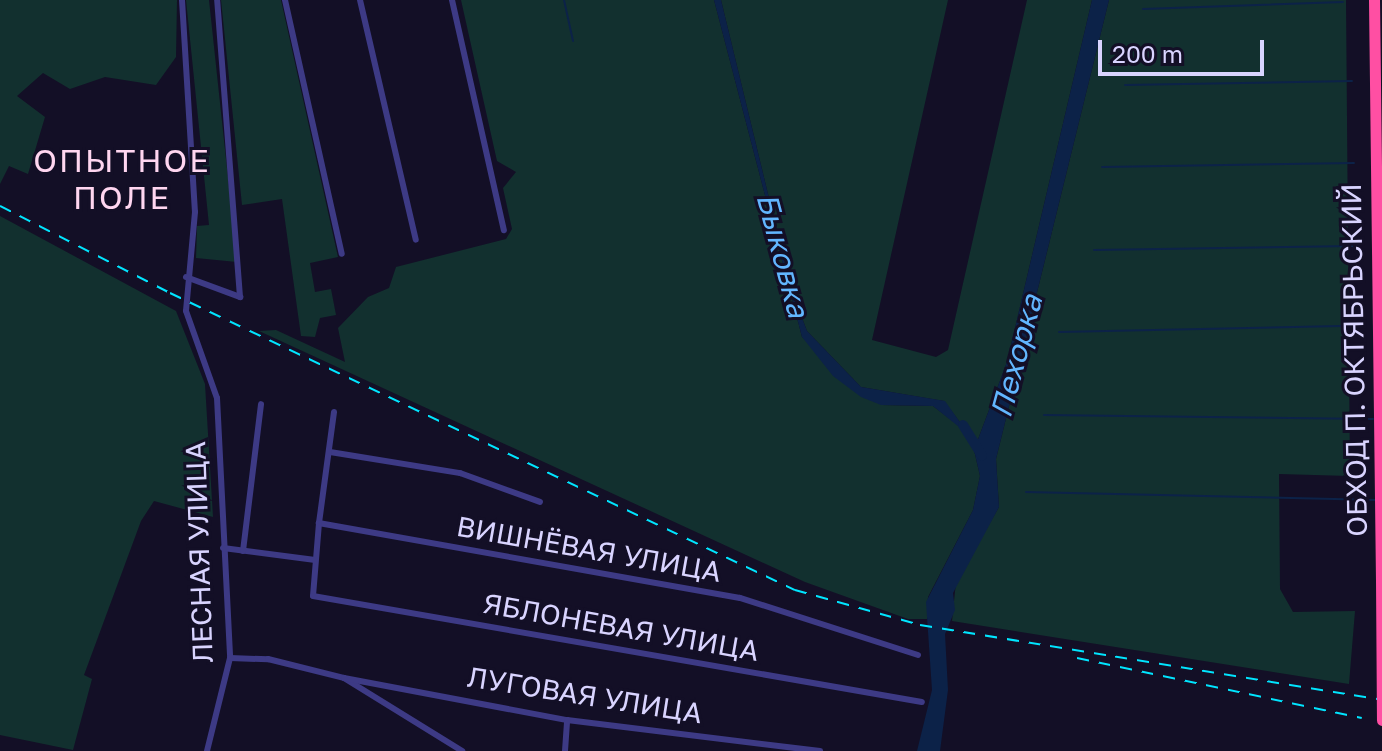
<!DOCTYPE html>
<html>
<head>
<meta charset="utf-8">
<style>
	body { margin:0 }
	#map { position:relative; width:1382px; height:751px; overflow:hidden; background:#130f26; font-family:"Golos Text",sans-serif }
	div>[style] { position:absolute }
	.green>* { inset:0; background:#12302f }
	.water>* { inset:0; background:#0c2248 }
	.stream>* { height:2px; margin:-1px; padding:0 1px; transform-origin:1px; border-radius:1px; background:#0c2248 }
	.river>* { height:10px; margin:-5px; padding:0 5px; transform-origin:5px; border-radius:5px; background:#0c2248 }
	.street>* { height:6px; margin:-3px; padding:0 3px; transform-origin:3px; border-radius:3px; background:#3d3a85 }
	.highway>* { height:11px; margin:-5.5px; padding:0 5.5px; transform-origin:5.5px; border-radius:5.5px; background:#ff4fa3 }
	.rail>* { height:2px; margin-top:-1px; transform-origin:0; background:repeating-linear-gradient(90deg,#00e5ff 0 12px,transparent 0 22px) }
	.highway-bridge>* { height:11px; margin:-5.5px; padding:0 5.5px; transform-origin:5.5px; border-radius:5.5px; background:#ff4fa3 }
	span { translate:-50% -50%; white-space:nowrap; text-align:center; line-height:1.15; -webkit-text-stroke:6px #130f26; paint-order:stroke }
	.street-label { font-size:28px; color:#d9d4ff }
	.water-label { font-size:30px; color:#62b6ff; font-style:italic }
	.quarter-label { font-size:32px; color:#ffd6f0; letter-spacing:2px }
	.scale { position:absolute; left:1098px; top:40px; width:166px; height:36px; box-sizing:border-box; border:4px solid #d9d4ff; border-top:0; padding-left:10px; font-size:24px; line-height:28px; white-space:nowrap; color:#d9d4ff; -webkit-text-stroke:6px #130f26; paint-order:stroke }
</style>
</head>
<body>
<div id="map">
	<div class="green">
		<i style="clip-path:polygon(0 0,177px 0,176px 57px,156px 85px,105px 77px,70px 89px,43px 73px,17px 96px,45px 117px,28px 174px,9px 166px,0 184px)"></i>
		<i style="clip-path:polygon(186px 0,209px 0,237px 262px,196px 258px,197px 226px,209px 225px)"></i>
		<i style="clip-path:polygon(221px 0,281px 0,338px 257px,310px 263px,315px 292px,331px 289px,336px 315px,320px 318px,315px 337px,301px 336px,282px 199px,242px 205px)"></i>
		<i style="clip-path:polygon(461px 0,714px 0,802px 337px,882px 405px,933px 406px,968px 433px,944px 401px,861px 387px,807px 331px,791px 289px,721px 0,948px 0,872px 340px,936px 357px,948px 350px,1027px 0,1092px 0,1007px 362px,974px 450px,980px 476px,973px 510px,928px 597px,927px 619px,908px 619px,805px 582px,259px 331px,276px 330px,345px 362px,338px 328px,368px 297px,389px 288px,396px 267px,506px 239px,512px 229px,503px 188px,516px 172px,497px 161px)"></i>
		<i style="clip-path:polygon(1109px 0,1346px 0,1350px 476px,1279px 474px,1280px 589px,1293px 612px,1355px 611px,1349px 684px,952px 621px,956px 582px,999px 507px,996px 459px)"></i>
		<i style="clip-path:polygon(0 216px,176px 311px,205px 384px,213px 517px,154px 501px,141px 521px,84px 675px,92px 679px,73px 750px,0 735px)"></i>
	</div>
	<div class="water">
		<i style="clip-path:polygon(714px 0,721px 0,791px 289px,807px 331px,861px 387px,945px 401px,969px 435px,933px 406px,881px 405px,861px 397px,833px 376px,802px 337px)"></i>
		<i style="clip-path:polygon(1092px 0,1109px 0,996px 459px,999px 507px,953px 593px,955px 610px,945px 634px,948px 690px,940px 751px,917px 751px,932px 690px,926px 602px,973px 510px,980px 476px,974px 450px,1007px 362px)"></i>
	</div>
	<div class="stream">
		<i style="left:564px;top:0;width:42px;rotate:77.6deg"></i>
		<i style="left:1143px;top:9px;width:200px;rotate:-2deg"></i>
		<i style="left:1125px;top:85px;width:227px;rotate:-1deg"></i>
		<i style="left:1102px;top:167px;width:252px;rotate:-0.9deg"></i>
		<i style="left:1094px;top:250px;width:259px;rotate:-0.9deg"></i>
		<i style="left:1059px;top:332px;width:294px;rotate:-1.2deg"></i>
		<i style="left:1044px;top:415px;width:329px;rotate:0.7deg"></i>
		<i style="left:1026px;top:492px;width:351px;rotate:1.3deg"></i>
	</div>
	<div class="river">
		<i style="left:963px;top:425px;width:36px;rotate:58deg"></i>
	</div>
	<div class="street">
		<i style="left:182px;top:0;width:212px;rotate:86.5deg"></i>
		<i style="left:195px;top:212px;width:99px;rotate:95.2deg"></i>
		<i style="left:186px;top:311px;width:92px;rotate:70.4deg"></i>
		<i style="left:217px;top:398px;width:260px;rotate:87.1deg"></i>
		<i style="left:230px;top:658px;width:96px;rotate:103.9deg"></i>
		<i style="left:285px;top:0;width:260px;rotate:77.4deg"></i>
		<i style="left:360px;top:0;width:246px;rotate:76.9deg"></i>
		<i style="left:452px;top:0;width:236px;rotate:77.3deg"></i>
		<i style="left:186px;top:277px;width:58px;rotate:20.3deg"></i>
		<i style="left:240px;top:297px;width:298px;rotate:-94.4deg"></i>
		<i style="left:330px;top:452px;width:132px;rotate:9.2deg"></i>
		<i style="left:460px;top:473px;width:85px;rotate:19.9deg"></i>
		<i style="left:319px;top:523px;width:112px;rotate:-82.3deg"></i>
		<i style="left:223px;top:548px;width:93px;rotate:7.4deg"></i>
		<i style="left:243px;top:551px;width:148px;rotate:-83deg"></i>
		<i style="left:918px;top:655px;width:187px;rotate:-162.2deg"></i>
		<i style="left:740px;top:598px;width:428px;rotate:-169.9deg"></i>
		<i style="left:319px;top:523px;width:73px;rotate:94.7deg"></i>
		<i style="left:313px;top:596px;width:618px;rotate:9.87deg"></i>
		<i style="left:230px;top:658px;width:38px;rotate:2deg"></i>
		<i style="left:268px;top:659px;width:78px;rotate:14deg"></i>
		<i style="left:344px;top:678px;width:139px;rotate:31.7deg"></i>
		<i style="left:344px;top:678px;width:227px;rotate:10.7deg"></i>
		<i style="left:567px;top:720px;width:255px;rotate:7deg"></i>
		<i style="left:565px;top:751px;width:31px;rotate:-86deg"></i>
	</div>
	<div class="highway">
		<i style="left:1374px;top:0;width:580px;rotate:89.31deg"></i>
	</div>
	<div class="rail">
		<i style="left:0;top:206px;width:191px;rotate:27.1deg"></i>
		<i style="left:170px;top:293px;width:692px;rotate:25.42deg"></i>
		<i style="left:795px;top:590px;width:130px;rotate:15.6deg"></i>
		<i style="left:920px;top:625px;width:468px;rotate:9.2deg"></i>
		<i style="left:1077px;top:658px;width:291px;rotate:11.9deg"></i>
	</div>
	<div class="highway-bridge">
		<i style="left:1381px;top:580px;width:140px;rotate:89.6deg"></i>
	</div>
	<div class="street-label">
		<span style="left:1354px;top:360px;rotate:-91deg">ОБХОД П. ОКТЯБРЬСКИЙ</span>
		<span style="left:589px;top:549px;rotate:10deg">ВИШНЁВАЯ УЛИЦА</span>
		<span style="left:199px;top:552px;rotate:-92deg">ЛЕСНАЯ УЛИЦА</span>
		<span style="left:621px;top:627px;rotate:10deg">ЯБЛОНЕВАЯ УЛИЦА</span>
		<span style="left:585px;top:695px;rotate:9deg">ЛУГОВАЯ УЛИЦА</span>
	</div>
	<div class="water-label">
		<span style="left:783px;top:255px;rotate:75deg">Быковка</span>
		<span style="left:1016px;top:356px;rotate:-75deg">Пехорка</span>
	</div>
	<div class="quarter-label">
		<span style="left:122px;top:179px">ОПЫТНОЕ<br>ПОЛЕ</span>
	</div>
	<div class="scale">200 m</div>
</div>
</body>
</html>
